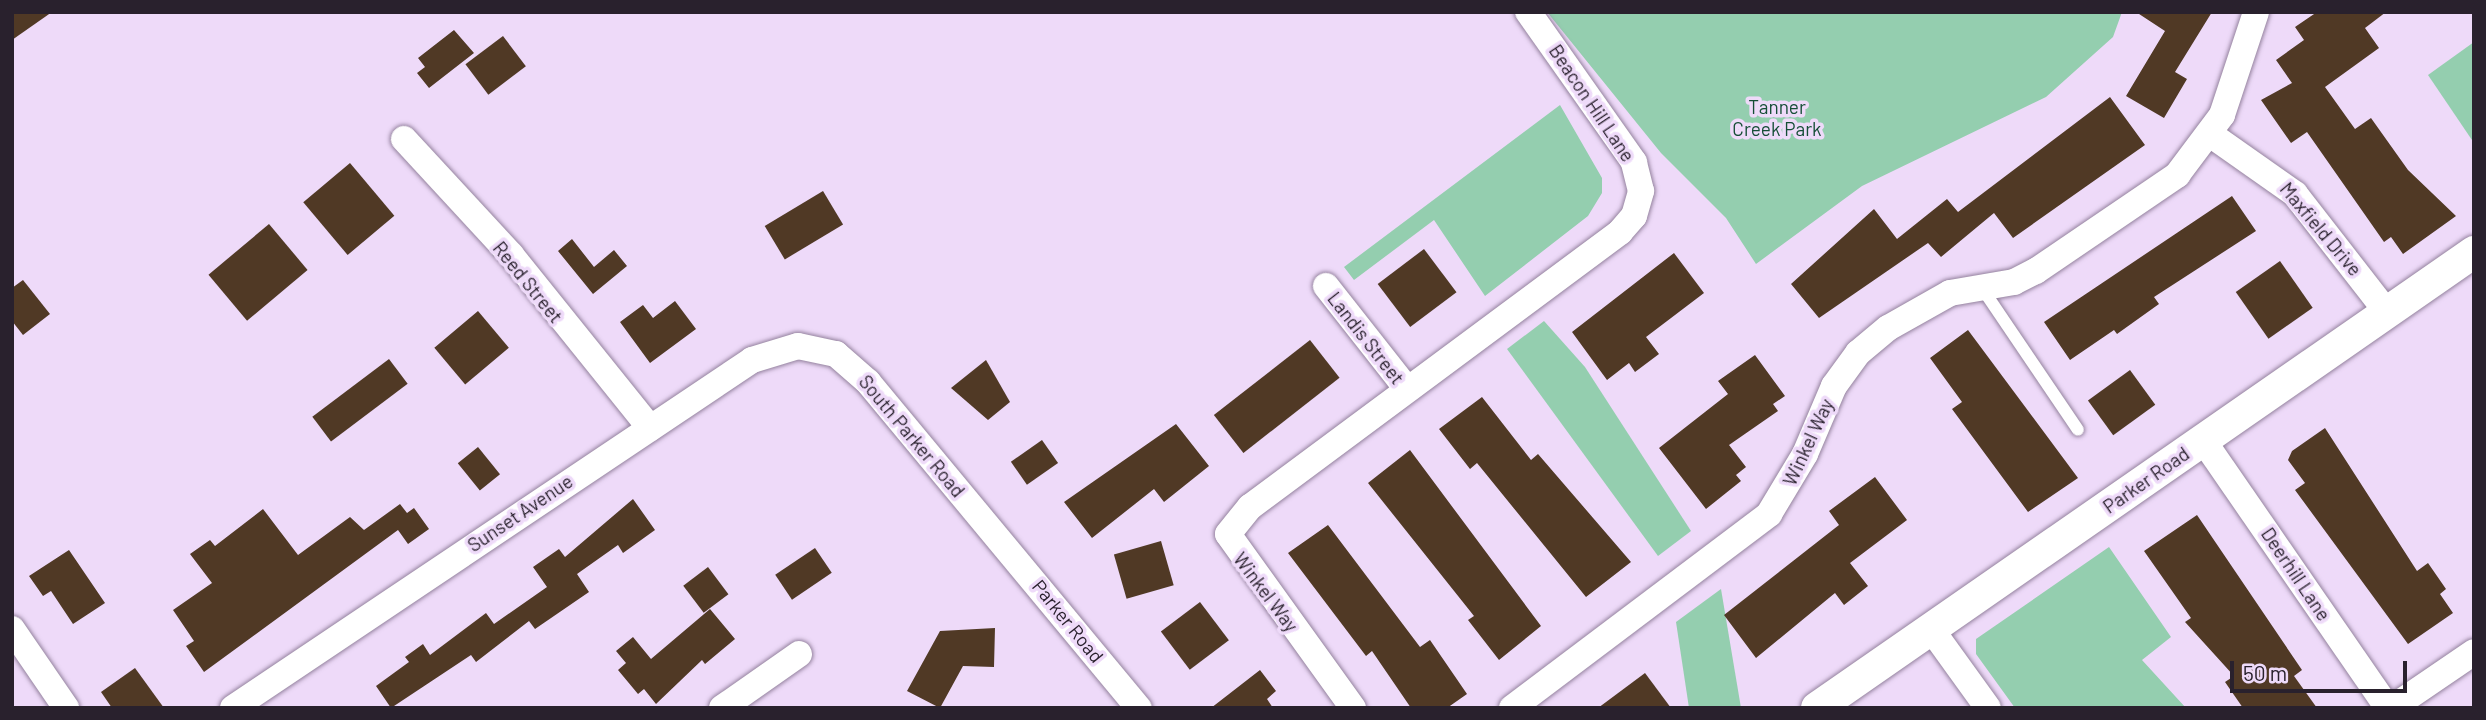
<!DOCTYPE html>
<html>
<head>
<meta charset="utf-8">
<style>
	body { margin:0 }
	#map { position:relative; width:2486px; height:720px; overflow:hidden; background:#eedaf9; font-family:Barlow,sans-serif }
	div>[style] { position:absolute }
	.green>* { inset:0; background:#94ceaf }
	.building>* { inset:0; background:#503925; transform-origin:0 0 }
	.roads { filter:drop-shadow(0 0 2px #94829e) drop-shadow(0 0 2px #94829e) }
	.service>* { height:12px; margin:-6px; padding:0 6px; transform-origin:6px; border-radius:6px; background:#fff }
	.minor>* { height:26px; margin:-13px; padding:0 13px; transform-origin:13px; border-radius:13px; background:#fff }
	.tertiary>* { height:32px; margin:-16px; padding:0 16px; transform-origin:16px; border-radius:16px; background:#fff }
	span { translate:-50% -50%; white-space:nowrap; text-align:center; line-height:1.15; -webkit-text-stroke:7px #eedaf9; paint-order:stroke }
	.street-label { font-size:19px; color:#29212d }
	.park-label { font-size:19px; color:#154e36 }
	.frame { position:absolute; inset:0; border:14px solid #29212d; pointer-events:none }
	.scale { position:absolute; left:2230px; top:661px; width:177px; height:32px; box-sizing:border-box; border:4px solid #29212d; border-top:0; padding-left:9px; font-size:21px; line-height:24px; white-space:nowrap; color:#29212d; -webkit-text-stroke:5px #eedaf9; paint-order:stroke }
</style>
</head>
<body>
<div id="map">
	<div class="green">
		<i style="clip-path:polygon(1547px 12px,2122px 12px,2113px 37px,2046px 97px,1862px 186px,1756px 264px,1726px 218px,1661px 153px)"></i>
		<i style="clip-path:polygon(2474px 42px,2474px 143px,2428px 75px)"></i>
		<i style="clip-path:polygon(1560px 105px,1602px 178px,1602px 193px,1588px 216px,1485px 296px,1434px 220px,1354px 280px,1344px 267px)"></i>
		<i style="clip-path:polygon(1544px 321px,1585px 367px,1691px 531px,1658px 556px,1507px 349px)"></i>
		<i style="clip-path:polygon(2109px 547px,2171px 637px,2142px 660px,2186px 708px,2015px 708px,1976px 654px,1976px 639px)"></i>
		<i style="clip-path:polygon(1721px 589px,1741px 708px,1689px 708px,1676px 622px)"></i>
	</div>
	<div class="building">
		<i style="clip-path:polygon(12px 12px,52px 12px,12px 40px)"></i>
		<i style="clip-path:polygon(2136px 12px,2212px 12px,2175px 72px,2187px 79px,2164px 118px,2126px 96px,2165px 31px)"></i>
		<i style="clip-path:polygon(2317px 12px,2386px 12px,2365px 28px,2379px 48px,2325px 87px,2355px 129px,2371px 118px,2408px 170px,2456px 216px,2403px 254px,2391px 237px,2384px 242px,2307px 132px,2291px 143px,2261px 100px,2292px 83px,2276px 60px,2304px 40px,2295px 27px)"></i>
		<i style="clip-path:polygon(454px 30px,474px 53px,429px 88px,417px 73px,425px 67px,418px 58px)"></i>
		<i style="left:503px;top:36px;width:38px;height:47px;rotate:53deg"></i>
		<i style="clip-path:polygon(2110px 97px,2145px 145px,2013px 238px,1994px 213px,1941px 257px,1928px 243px,1819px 318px,1791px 284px,1874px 209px,1897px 239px,1947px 199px,1958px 212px)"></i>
		<i style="left:350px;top:163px;width:69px;height:61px;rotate:50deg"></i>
		<i style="left:823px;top:191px;width:39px;height:68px;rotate:59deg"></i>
		<i style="clip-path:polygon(2232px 196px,2256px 231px,2154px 297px,2159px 304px,2117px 334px,2114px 330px,2070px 360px,2044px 322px)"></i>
		<i style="left:269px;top:224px;width:60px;height:79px;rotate:50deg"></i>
		<i style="clip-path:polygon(572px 239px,594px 267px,614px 250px,627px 266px,593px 294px,558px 251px)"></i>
		<i style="left:1424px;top:249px;width:54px;height:58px;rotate:53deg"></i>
		<i style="clip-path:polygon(1674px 253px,1704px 293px,1646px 337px,1659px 354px,1635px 372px,1629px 363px,1607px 380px,1572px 332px)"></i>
		<i style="left:2280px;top:261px;width:57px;height:54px;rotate:55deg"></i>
		<i style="clip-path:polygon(23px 280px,50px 314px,23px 335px,12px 321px,12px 288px)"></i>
		<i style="clip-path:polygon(675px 301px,696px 329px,650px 363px,620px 322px,643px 305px,653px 318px)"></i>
		<i style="left:478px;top:311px;width:48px;height:57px;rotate:50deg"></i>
		<i style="clip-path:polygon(1968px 330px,2078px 478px,2028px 512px,1952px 409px,1962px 402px,1930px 358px)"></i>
		<i style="left:1310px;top:340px;width:48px;height:122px;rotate:52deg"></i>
		<i style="clip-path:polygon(1755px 355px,1785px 396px,1773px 404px,1778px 411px,1729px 445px,1746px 467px,1736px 475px,1741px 481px,1706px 509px,1659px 448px,1728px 394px,1718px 381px)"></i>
		<i style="left:389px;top:359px;width:31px;height:96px;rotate:53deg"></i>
		<i style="clip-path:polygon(986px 360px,1010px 402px,988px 420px,951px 388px)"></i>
		<i style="left:2130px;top:370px;width:43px;height:52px;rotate:54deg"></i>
		<i style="clip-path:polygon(1482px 397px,1531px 460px,1538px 454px,1631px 562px,1586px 597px,1477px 463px,1470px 469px,1439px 429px)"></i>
		<i style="clip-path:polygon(1176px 424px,1209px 466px,1164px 502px,1154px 489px,1092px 538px,1064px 502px)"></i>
		<i style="clip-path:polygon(2325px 428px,2417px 571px,2428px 563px,2446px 589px,2440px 594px,2453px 613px,2408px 644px,2295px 490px,2305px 483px,2288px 460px,2292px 451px)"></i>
		<i style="left:1042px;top:440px;width:28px;height:38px;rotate:55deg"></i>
		<i style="left:478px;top:447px;width:35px;height:26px;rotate:51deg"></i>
		<i style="clip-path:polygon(1410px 450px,1541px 626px,1499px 660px,1468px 620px,1474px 616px,1368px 483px)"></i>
		<i style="clip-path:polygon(1875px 477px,1907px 520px,1850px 563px,1868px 586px,1844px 605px,1835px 593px,1756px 658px,1724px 615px,1839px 525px,1829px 511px)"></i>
		<i style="clip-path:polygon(633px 499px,655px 530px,623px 553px,618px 545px,577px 574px,589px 592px,535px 629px,529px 621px,476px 662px,471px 655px,391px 708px,376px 686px,409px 662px,405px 657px,423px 644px,430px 655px,486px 613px,494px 624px,547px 587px,533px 567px,559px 549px,565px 557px)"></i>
		<i style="clip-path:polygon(400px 504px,407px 513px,414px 508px,429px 529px,408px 544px,398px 530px,204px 672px,186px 646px,194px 641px,173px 610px,212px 583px,190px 554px,210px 540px,215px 546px,263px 509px,298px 555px,350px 517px,364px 530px)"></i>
		<i style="clip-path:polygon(2197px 515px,2302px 670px,2294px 676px,2317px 708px,2243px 708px,2225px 682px,2234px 676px,2185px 622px,2191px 618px,2144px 551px)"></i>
		<i style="clip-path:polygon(1328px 525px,1420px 647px,1430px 640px,1467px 694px,1447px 708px,1411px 708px,1372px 651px,1366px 656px,1288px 553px)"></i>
		<i style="left:1161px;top:541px;width:46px;height:49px;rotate:74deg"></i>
		<i style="left:815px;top:548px;width:30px;height:48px;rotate:56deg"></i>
		<i style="clip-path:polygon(69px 550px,105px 603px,73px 624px,51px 591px,43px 596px,29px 576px)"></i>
		<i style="left:708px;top:567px;width:34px;height:31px;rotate:53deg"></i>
		<i style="left:1200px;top:602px;width:48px;height:49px;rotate:53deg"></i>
		<i style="clip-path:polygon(710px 609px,735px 639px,705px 664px,702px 660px,656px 704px,644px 689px,638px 694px,618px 670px,626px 663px,616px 651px,633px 637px,651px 659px)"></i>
		<i style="clip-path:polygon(995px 628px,994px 667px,963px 666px,940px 708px,907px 691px,940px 631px)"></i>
		<i style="clip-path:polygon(135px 668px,164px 708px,112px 708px,101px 692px)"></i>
		<i style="clip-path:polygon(1260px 670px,1276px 691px,1267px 699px,1273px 708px,1211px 708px)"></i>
		<i style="clip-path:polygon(1645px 673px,1671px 708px,1598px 708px)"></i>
	</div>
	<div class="roads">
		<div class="service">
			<i style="left:1982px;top:288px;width:171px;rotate:55.9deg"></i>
		</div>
		<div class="minor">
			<i style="left:2210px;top:134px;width:104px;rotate:35.2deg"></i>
			<i style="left:2295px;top:194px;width:150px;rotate:52.1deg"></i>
			<i style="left:404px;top:139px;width:158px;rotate:47.3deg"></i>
			<i style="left:511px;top:255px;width:222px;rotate:51.2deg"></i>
			<i style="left:1326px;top:286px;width:131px;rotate:51.8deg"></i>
			<i style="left:2203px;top:440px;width:326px;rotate:55.4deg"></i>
			<i style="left:12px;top:629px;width:96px;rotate:55.6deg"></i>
			<i style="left:1931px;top:629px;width:97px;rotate:54.2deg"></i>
			<i style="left:233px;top:708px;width:625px;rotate:-33.84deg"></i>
			<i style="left:752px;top:360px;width:48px;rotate:-16.9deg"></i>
			<i style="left:798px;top:346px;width:39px;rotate:12deg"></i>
			<i style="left:836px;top:354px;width:43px;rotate:41.2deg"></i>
			<i style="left:868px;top:382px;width:424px;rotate:50.3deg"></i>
			<i style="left:722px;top:708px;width:94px;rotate:-35deg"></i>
			<i style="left:1353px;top:708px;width:214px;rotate:-125.7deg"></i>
			<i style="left:1228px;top:534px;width:35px;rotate:-51deg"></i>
			<i style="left:1250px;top:507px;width:461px;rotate:-36.6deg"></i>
			<i style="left:1620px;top:232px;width:21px;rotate:-49deg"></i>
			<i style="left:1634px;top:216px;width:26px;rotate:-74deg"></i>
			<i style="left:1641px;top:191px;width:30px;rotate:-104deg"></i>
			<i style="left:1634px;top:162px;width:184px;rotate:-125.2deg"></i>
			<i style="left:1512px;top:708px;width:322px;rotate:-37deg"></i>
			<i style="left:1769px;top:514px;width:70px;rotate:-59deg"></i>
			<i style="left:1805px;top:454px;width:74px;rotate:-66.9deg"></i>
			<i style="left:1834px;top:386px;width:41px;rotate:-54deg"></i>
			<i style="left:1858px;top:353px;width:39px;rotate:-40deg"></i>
			<i style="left:1888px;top:328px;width:71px;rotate:-29.4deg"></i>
			<i style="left:1950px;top:293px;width:65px;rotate:-9.8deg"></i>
			<i style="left:2014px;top:282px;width:25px;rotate:-27deg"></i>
			<i style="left:2036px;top:271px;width:171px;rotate:-34.2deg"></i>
			<i style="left:2177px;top:175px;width:75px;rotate:-53.1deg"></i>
			<i style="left:2222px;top:115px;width:108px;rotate:-71.7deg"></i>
			<i style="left:2392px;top:708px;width:99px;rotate:-34.3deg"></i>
		</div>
		<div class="tertiary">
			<i style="left:1817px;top:708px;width:800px;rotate:-34.76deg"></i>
		</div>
	</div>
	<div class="street-label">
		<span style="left:1592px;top:103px;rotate:56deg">Beacon Hill Lane</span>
		<span style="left:2321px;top:229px;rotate:50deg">Maxfield Drive</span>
		<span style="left:528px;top:282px;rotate:51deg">Reed Street</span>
		<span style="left:1366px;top:338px;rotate:52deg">Landis Street</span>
		<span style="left:912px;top:436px;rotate:50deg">South Parker Road</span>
		<span style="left:1808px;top:442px;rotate:-65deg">Winkel Way</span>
		<span style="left:2146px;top:480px;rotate:-35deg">Parker Road</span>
		<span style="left:520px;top:513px;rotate:-34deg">Sunset Avenue</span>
		<span style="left:2296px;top:574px;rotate:56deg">Deerhill Lane</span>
		<span style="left:1266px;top:592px;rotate:53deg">Winkel Way</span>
		<span style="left:1068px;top:621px;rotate:51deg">Parker Road</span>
	</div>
	<div class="park-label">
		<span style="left:1777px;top:118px">Tanner<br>Creek Park</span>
	</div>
	<div class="frame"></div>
	<div class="scale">50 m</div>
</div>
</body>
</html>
